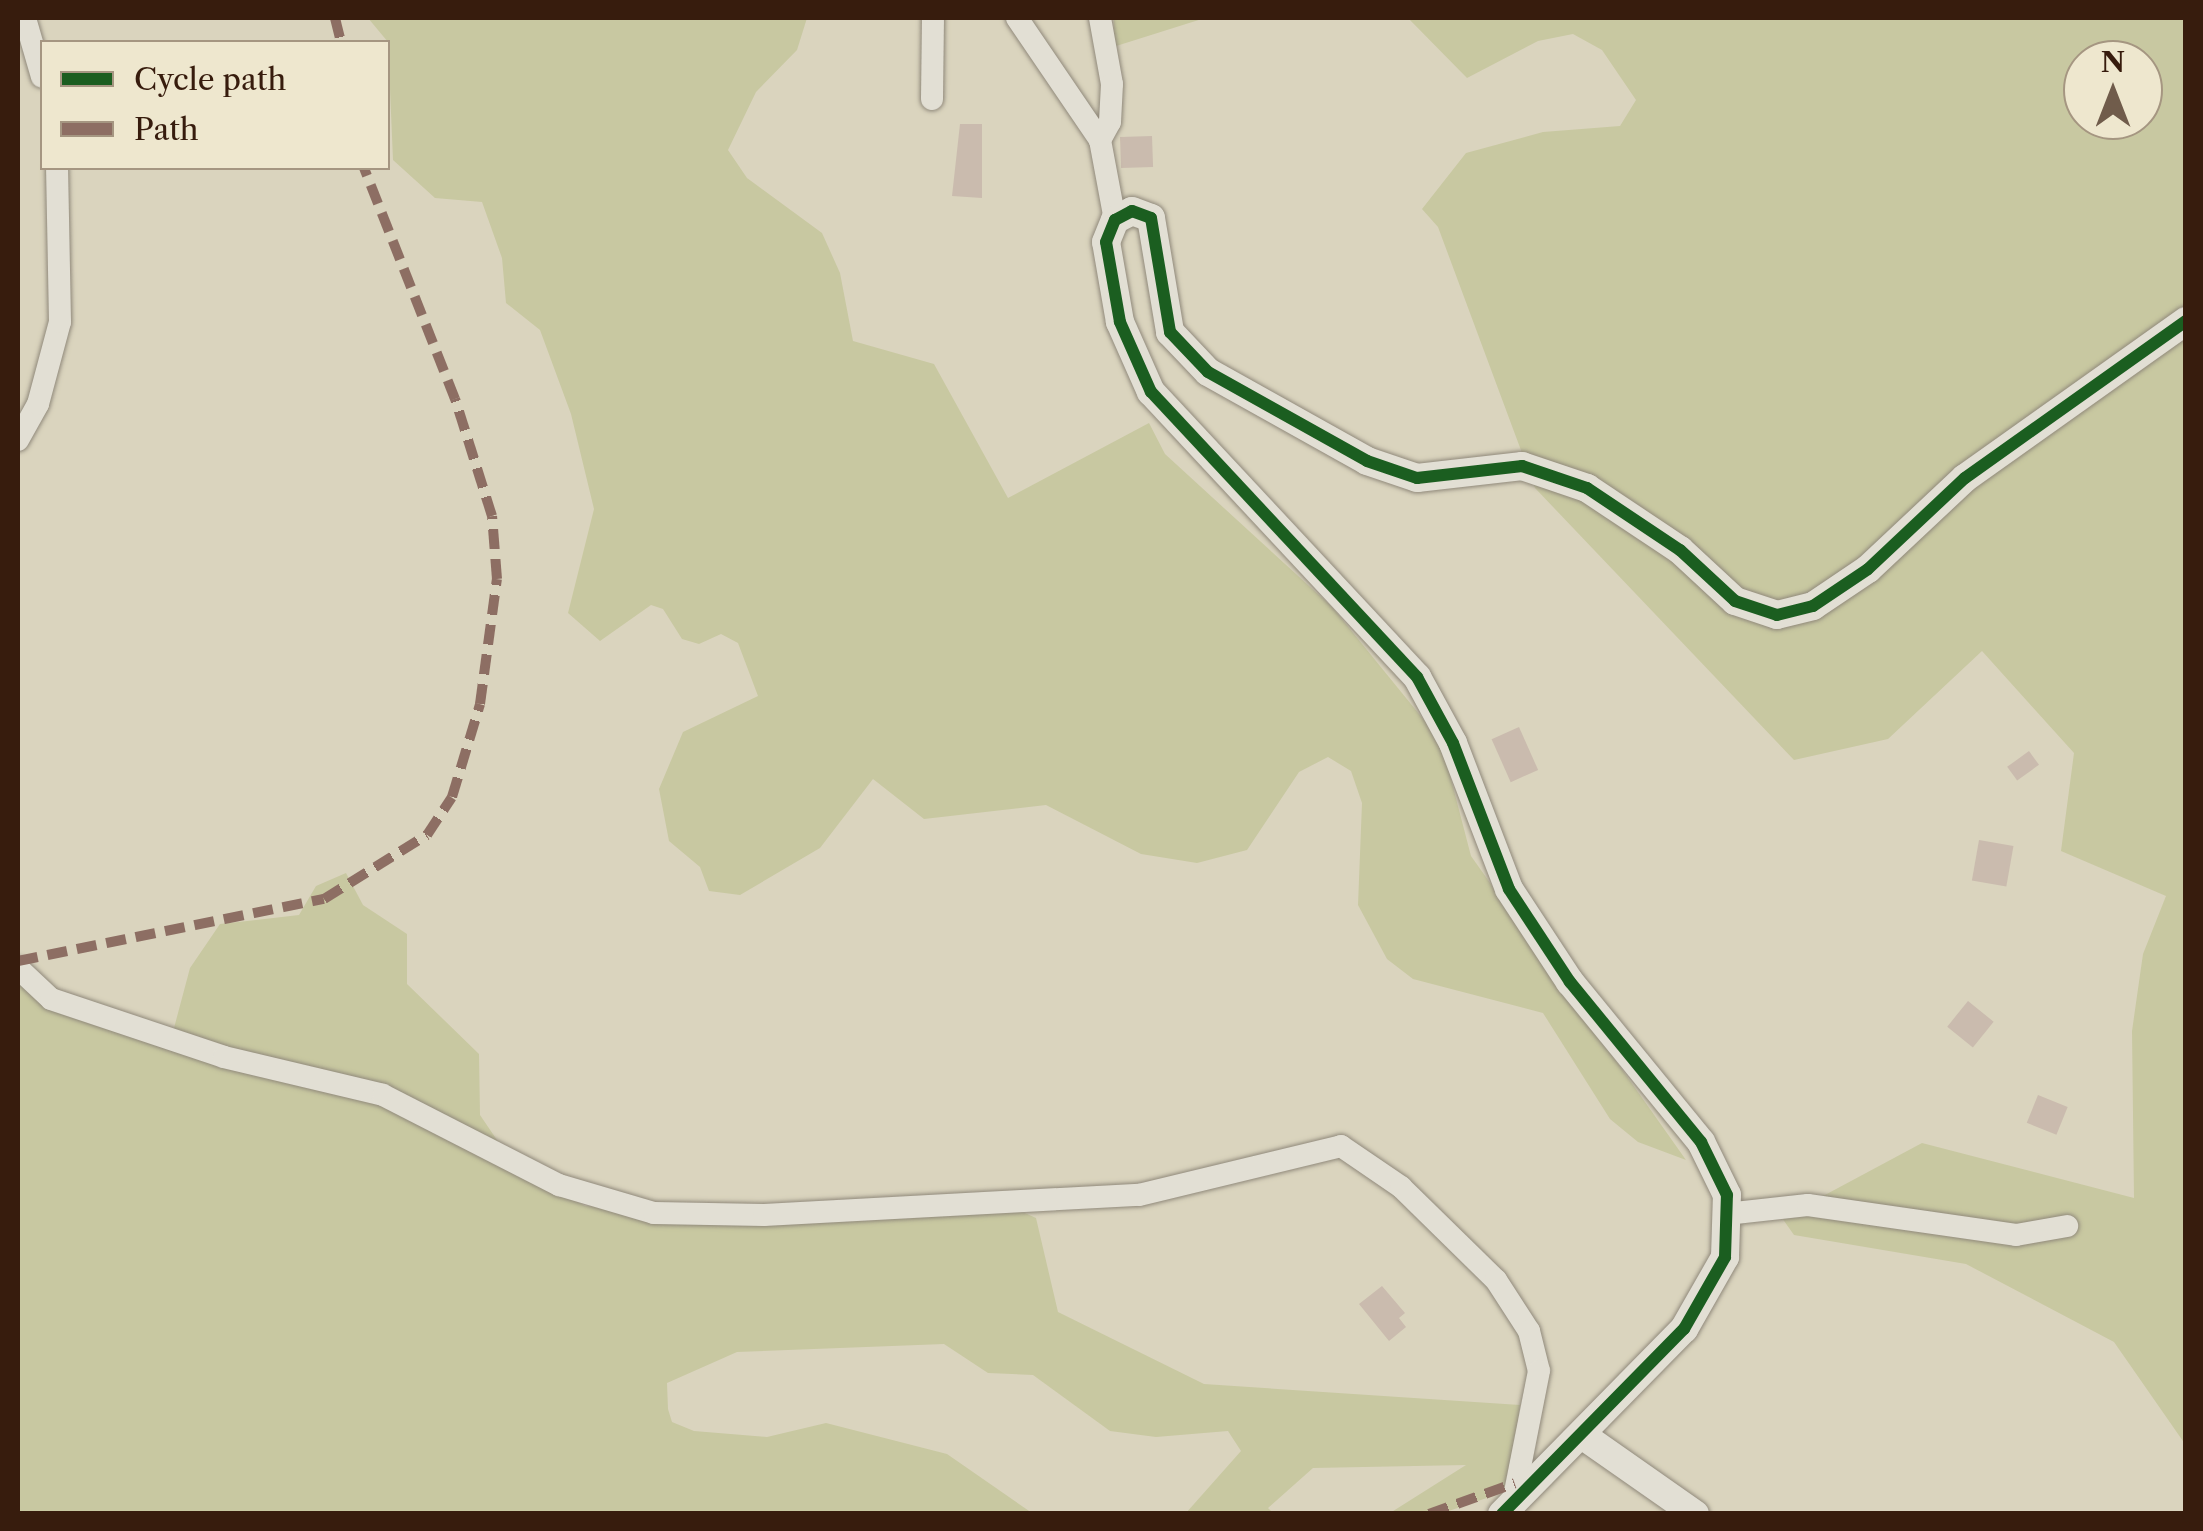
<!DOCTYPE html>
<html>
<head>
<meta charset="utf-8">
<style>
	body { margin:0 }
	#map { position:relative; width:2203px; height:1531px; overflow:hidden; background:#dad4be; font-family:"Libre Caslon Text",serif }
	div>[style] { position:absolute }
	.green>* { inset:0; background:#c8c8a1 }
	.building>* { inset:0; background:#cabbae; transform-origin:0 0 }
	.roads { filter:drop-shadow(0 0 2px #90897b) drop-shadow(0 0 2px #90897b) }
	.minor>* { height:22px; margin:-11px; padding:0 11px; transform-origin:11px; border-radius:11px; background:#e2dfd4 }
	.tertiary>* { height:28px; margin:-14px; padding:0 14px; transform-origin:14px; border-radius:14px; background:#e2dfd4 }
	.quiet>* { height:10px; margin-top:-5px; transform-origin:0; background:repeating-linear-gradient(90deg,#8d6e63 0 20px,transparent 0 30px) }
	.cycleway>* { height:12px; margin:-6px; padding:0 6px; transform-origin:6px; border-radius:6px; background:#1b5e20 }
	span { translate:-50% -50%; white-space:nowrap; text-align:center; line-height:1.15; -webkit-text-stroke:9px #eee7ce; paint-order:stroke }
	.frame { position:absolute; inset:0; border:20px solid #371c0d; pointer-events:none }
	.legend { position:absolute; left:40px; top:40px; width:350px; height:130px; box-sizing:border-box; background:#eee7ce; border:2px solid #a59681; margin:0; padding:12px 18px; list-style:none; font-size:30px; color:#371c0d }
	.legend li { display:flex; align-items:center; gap:20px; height:50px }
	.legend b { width:50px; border:2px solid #a59681 }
	.north { position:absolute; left:2063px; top:40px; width:100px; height:100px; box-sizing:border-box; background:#eee7ce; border:2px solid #a59681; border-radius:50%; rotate:0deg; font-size:28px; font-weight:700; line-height:40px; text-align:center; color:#371c0d }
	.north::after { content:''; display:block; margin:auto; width:35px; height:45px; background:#705c4b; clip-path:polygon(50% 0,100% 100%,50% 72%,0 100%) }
</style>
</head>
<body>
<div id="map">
	<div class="green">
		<i style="clip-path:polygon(368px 18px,807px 18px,797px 50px,756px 92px,728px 150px,747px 178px,822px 233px,840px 273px,853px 341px,934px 364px,1008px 498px,1149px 423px,1165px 454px,1332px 607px,1441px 741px,1471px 856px,1686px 1160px,1638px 1142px,1610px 1119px,1543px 1013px,1413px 979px,1387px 959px,1358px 905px,1362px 803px,1351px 771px,1328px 757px,1299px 772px,1247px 850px,1197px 863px,1141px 854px,1046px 805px,924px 819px,873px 779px,820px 848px,740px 895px,709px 891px,700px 867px,669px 841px,659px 789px,683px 732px,758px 696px,738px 643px,721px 634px,699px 644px,682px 639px,663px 609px,651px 605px,600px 641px,568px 613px,594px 509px,571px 414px,540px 330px,506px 303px,502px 258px,482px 202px,435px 198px,393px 160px,388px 42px)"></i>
		<i style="clip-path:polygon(1114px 18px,1205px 18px,1113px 47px)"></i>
		<i style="clip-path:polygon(evenodd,1408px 18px,2185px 18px,2185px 1444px,2114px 1342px,1966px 1264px,1794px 1235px,1782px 1218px,1922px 1143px,2134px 1198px,2132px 1031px,2143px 954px,2166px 896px,2061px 851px,2074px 753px,1982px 651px,1888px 739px,1794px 760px,1535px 488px,1438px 227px,1422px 209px,1466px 153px,1543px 132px,1620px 126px,1636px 100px,1602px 50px,1573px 34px,1538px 41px,1467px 78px,1408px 18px,2083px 60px,2143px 60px,2143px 120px,2083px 120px,2083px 60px)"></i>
		<i style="clip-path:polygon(346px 873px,363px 905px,407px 934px,407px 984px,479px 1054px,480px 1115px,516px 1168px,585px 1206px,834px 1219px,1007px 1205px,1036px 1218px,1058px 1312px,1204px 1384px,1520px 1405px,1510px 1490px,1443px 1513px,1390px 1513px,1466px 1465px,1313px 1468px,1268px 1508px,1273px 1513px,1186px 1513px,1241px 1451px,1228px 1431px,1156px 1437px,1110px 1431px,1033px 1375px,988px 1373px,944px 1344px,737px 1352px,667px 1383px,668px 1409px,672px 1422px,694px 1431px,767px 1437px,826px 1423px,947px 1454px,1032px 1513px,18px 1513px,18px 964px,137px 1039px,174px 1028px,190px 968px,220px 924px,299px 915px,316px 886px)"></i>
	</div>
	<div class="building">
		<i style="clip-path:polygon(960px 124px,982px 124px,982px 198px,952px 196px)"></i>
		<i style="left:1152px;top:136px;width:31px;height:32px;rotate:88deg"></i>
		<i style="left:1519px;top:727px;width:47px;height:30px;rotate:66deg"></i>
		<i style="left:2029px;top:751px;width:17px;height:27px;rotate:54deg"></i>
		<i style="left:1979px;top:840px;width:35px;height:41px;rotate:10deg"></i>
		<i style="left:1968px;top:1001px;width:33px;height:33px;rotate:39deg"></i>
		<i style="left:2038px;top:1095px;width:32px;height:30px;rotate:22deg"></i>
		<i style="clip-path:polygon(1382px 1286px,1405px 1313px,1399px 1318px,1406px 1327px,1389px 1341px,1359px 1304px)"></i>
	</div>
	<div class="roads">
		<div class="minor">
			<i style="left:25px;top:18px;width:61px;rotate:73.9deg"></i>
			<i style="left:1017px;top:18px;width:148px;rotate:55.8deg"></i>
			<i style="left:1100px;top:140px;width:81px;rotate:79.4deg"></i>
			<i style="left:1100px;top:18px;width:67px;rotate:79.7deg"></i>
			<i style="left:1112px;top:84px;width:38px;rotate:93deg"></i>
			<i style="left:1110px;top:122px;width:21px;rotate:119deg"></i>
			<i style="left:932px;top:99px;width:81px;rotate:-89.3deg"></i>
			<i style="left:18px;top:440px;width:41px;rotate:-60.9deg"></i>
			<i style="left:38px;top:404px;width:85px;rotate:-75deg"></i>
			<i style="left:60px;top:322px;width:154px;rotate:-91.1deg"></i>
			<i style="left:18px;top:968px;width:45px;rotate:43.2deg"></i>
			<i style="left:51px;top:999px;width:182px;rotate:18.5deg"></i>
			<i style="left:224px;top:1057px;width:163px;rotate:13.4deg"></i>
			<i style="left:383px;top:1095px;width:198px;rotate:27.1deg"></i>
			<i style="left:559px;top:1185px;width:99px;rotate:16.4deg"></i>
			<i style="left:654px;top:1213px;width:110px;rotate:1deg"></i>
			<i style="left:764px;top:1215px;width:376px;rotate:-3.1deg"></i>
			<i style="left:1139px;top:1195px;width:208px;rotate:-13.6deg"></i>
			<i style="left:1341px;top:1146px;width:73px;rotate:34.3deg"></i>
			<i style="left:1401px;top:1187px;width:133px;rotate:44.4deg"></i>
			<i style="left:1496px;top:1280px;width:61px;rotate:57.1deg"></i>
			<i style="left:1529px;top:1331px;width:41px;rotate:76deg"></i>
			<i style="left:1539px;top:1371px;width:134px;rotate:101.2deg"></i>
			<i style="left:1726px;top:1214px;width:82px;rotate:-6.3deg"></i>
			<i style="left:1808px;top:1205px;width:210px;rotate:8.2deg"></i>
			<i style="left:2016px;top:1235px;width:52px;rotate:-10deg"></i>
		</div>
		<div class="tertiary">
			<i style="left:1582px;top:1435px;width:138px;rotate:35deg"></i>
			<i style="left:1502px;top:1514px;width:260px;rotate:-45.5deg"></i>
			<i style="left:1684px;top:1329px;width:83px;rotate:-60.3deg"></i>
			<i style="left:1725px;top:1257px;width:62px;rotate:-88.2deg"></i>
			<i style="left:1727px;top:1195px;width:59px;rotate:-116.1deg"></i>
			<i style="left:1701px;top:1142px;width:207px;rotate:-129.3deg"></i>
			<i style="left:1570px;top:982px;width:111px;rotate:-123.3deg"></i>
			<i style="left:1509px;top:889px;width:156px;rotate:-111deg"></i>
			<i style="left:1453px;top:743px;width:75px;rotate:-118.6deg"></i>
			<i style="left:1417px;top:677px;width:390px;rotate:-133deg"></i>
			<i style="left:1151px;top:392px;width:77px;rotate:-113.9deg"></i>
			<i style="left:1120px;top:322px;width:81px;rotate:-99.9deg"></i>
			<i style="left:1106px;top:242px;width:24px;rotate:-68deg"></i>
			<i style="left:1115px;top:220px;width:19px;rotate:-28deg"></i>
			<i style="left:1132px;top:211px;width:20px;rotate:20deg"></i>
			<i style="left:1151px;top:218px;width:116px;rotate:80.5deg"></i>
			<i style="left:1170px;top:332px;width:55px;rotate:46.5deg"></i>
			<i style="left:1208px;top:372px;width:182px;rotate:29.2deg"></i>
			<i style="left:1367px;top:461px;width:53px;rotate:18.8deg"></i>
			<i style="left:1417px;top:478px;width:106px;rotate:-6.5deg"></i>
			<i style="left:1522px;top:466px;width:69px;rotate:18.7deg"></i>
			<i style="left:1587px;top:488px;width:112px;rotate:33.7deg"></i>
			<i style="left:1680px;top:550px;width:75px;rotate:42.8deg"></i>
			<i style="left:1735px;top:601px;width:44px;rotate:18.4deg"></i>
			<i style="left:1777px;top:615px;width:37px;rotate:-14deg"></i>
			<i style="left:1813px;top:606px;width:66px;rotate:-33.9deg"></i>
			<i style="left:1868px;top:569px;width:133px;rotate:-43.2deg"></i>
			<i style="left:1965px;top:478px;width:271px;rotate:-35.4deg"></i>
		</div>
	</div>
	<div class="quiet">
		<i style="left:335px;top:18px;width:25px;rotate:76deg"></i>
		<i style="left:18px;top:961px;width:312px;rotate:-11.5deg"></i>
		<i style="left:324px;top:899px;width:121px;rotate:-31.9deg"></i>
		<i style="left:427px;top:835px;width:45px;rotate:-56.7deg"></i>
		<i style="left:452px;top:797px;width:97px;rotate:-73.2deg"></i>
		<i style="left:480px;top:704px;width:126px;rotate:-82.3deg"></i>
		<i style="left:497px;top:579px;width:63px;rotate:-94.5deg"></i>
		<i style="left:492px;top:516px;width:123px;rotate:-107.5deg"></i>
		<i style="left:455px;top:399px;width:248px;rotate:-111.5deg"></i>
		<i style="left:1429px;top:1514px;width:91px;rotate:-19.8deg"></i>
	</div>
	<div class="cycleway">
		<i style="left:1502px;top:1514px;width:260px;rotate:-45.5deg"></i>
		<i style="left:1684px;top:1329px;width:83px;rotate:-60.3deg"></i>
		<i style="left:1725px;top:1257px;width:62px;rotate:-88.2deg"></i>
		<i style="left:1727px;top:1195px;width:59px;rotate:-116.1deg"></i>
		<i style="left:1701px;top:1142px;width:207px;rotate:-129.3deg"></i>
		<i style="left:1570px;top:982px;width:111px;rotate:-123.3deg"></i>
		<i style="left:1509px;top:889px;width:156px;rotate:-111deg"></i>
		<i style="left:1453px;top:743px;width:75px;rotate:-118.6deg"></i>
		<i style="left:1417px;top:677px;width:390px;rotate:-133deg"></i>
		<i style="left:1151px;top:392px;width:77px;rotate:-113.9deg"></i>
		<i style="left:1120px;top:322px;width:81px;rotate:-99.9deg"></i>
		<i style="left:1106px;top:242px;width:24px;rotate:-68deg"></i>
		<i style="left:1115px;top:220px;width:19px;rotate:-28deg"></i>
		<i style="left:1132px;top:211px;width:20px;rotate:20deg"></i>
		<i style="left:1151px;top:218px;width:116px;rotate:80.5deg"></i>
		<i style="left:1170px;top:332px;width:55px;rotate:46.5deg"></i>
		<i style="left:1208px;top:372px;width:182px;rotate:29.2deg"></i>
		<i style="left:1367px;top:461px;width:53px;rotate:18.8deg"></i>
		<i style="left:1417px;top:478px;width:106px;rotate:-6.5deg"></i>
		<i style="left:1522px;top:466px;width:69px;rotate:18.7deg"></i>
		<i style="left:1587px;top:488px;width:112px;rotate:33.7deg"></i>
		<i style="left:1680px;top:550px;width:75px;rotate:42.8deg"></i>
		<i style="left:1735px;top:601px;width:44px;rotate:18.4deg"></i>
		<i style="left:1777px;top:615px;width:37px;rotate:-14deg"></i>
		<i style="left:1813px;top:606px;width:66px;rotate:-33.9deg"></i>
		<i style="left:1868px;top:569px;width:133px;rotate:-43.2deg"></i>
		<i style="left:1965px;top:478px;width:271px;rotate:-35.4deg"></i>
	</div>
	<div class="frame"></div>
	<ul class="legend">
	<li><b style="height:12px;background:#1b5e20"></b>Cycle path</li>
	<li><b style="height:12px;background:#8d6e63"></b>Path</li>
	</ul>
	<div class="north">N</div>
</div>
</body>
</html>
